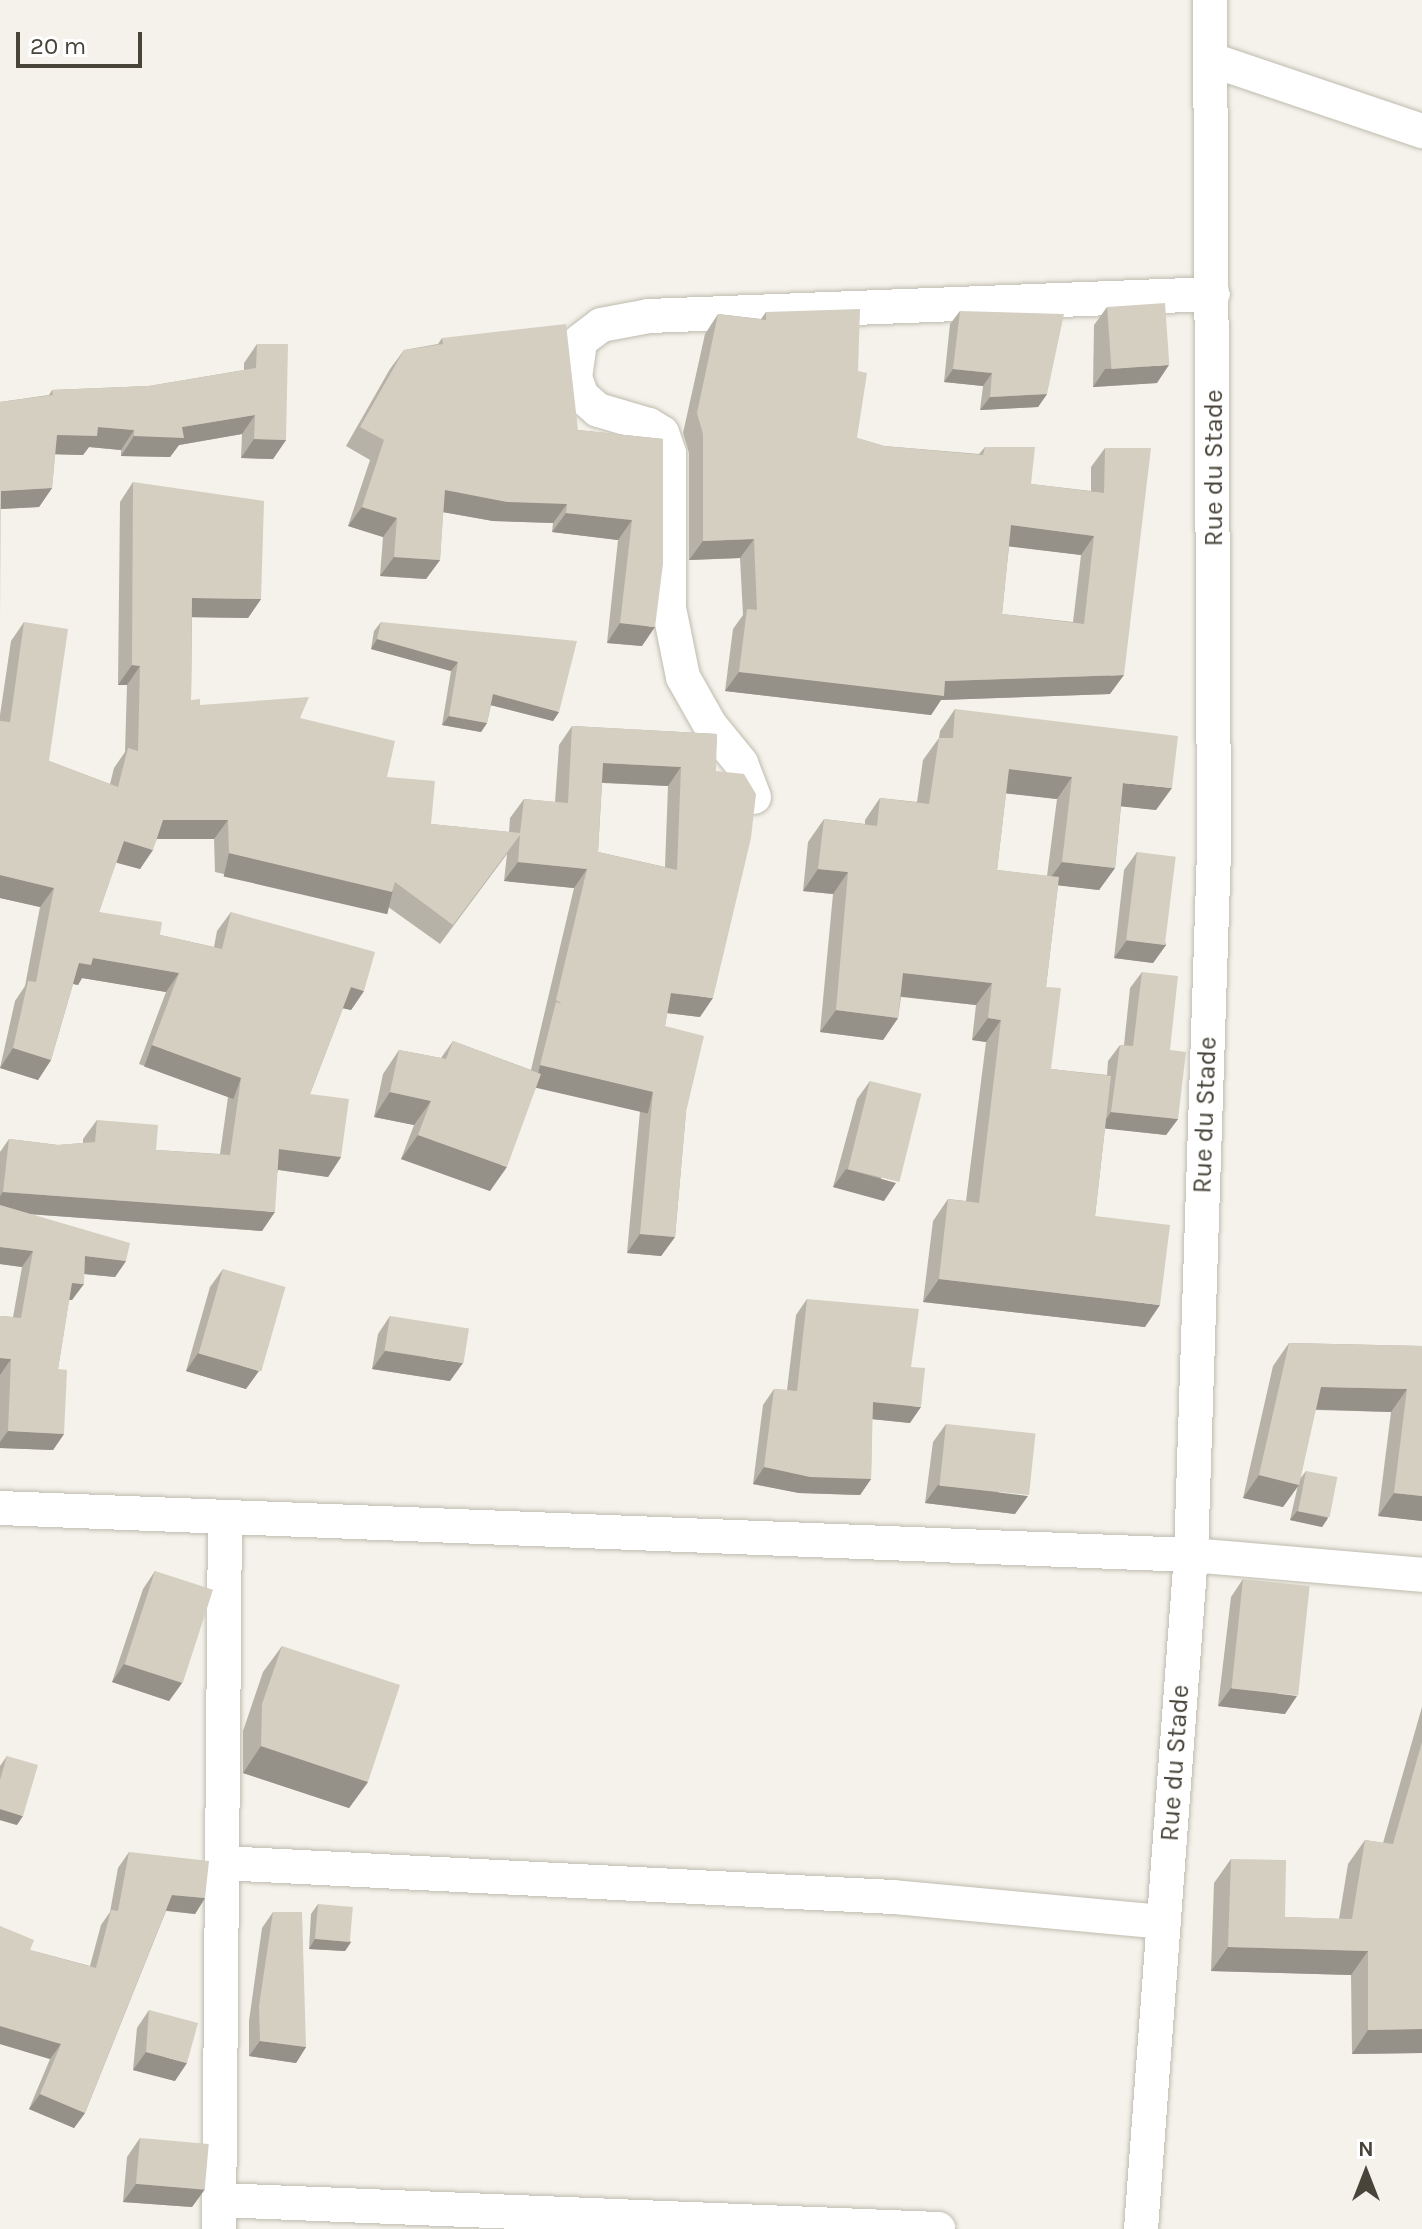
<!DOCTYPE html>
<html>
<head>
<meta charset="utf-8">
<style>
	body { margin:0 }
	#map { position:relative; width:1422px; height:2229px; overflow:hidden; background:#f4f2eb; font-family:Karla,sans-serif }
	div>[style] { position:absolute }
	.roads { filter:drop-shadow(0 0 2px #bfbbae) drop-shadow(0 0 2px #bfbbae) }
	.street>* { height:34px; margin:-17px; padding:0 17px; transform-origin:17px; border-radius:17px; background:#fff }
	.wall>* { inset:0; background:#b7b2a7 }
	.shaded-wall>* { inset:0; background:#959188; transform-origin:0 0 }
	.building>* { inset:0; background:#d5cfc2; transform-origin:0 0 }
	span { translate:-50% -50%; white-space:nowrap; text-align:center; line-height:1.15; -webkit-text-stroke:8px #fff; paint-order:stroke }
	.street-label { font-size:26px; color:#48443a }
	.north { position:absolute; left:1326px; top:2133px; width:80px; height:80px; -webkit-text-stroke:6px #fff; paint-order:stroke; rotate:0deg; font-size:22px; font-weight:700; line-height:32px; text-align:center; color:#48443a }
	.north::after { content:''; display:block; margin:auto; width:28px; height:36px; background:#48443a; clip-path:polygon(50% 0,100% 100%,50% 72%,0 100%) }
	.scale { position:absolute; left:16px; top:32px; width:126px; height:36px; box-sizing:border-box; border:4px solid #48443a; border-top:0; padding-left:10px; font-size:24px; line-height:28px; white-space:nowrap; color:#48443a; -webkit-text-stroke:6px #fff; paint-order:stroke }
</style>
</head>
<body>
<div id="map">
	<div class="roads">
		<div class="street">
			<i style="left:1212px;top:60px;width:222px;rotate:18.7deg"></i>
			<i style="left:754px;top:797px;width:36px;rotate:-111deg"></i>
			<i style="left:741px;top:763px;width:49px;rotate:-129.2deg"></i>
			<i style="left:710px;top:725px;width:55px;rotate:-119.4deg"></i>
			<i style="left:683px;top:677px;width:70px;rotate:-101.5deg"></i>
			<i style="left:669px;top:608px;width:155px;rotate:-90deg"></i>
			<i style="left:669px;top:453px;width:21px;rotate:-109deg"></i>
			<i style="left:662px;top:433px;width:15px;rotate:-148deg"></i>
			<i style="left:649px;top:425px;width:53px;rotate:-163.6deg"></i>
			<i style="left:598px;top:410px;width:21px;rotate:-139deg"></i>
			<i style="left:582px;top:396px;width:19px;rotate:-111deg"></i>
			<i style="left:575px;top:378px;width:37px;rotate:-82deg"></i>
			<i style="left:580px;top:341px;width:26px;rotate:-37deg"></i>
			<i style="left:601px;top:325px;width:49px;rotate:-10.6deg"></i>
			<i style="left:649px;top:316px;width:564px;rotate:-2.23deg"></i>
			<i style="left:0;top:1508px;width:1192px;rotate:2.26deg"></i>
			<i style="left:1191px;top:1555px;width:232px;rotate:4.9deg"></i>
			<i style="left:222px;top:1863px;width:672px;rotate:2.9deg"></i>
			<i style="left:893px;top:1897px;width:272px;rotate:5.3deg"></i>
			<i style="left:219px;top:2200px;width:720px;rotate:2.31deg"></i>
			<i style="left:219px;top:2229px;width:712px;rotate:-89.52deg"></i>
			<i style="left:1141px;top:2229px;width:676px;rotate:-85.76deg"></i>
			<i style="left:1191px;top:1555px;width:706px;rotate:-88.13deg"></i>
			<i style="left:1214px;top:849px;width:849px;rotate:-90.27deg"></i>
		</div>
	</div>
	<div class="wall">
		<i style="clip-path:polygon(1107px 307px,1157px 383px,1093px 387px,1094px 325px)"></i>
		<i style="clip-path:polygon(960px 311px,1047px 394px,1038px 407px,980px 410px,983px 386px,944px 382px,950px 324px)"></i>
		<i style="clip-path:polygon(evenodd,766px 312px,857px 438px,884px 446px,979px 454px,985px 447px,1031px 484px,1091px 491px,1091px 467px,1105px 448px,1110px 694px,941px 700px,931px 715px,725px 691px,733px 629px,743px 615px,740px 558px,689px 560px,689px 453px,683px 433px,705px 334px,718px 314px,761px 319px,766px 312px,1009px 546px,1081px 555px,1073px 622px,1002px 614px,1009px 546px)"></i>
		<i style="clip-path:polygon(442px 338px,578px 430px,663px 439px,642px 646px,607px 643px,618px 540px,552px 532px,553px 523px,493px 521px,443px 512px,440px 560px,426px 579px,380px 576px,383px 537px,348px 526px,370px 460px,346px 446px,390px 369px,404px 350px,438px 344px)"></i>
		<i style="clip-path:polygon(257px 344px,286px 440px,273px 459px,241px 458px,242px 434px,179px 445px,170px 457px,121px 456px,121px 450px,89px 447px,83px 455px,55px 454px,52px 488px,39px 507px,1px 509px,0 402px,49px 395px,52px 390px,149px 386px,244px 370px,244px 363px)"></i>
		<i style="clip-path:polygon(evenodd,133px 482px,261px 599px,248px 618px,192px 617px,191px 700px,200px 705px,300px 718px,387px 777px,431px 824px,509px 832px,510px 818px,524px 799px,555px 802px,559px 745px,572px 726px,717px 734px,700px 1017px,667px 1013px,665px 1026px,686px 1112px,675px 1237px,661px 1256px,627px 1253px,640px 1111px,536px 1087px,490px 1191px,401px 1159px,414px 1125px,374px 1117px,383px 1074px,399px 1050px,441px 1058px,453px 1041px,531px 1070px,574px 888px,504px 881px,507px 854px,440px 944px,384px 904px,379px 911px,215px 872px,214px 839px,157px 839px,140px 869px,116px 862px,99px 912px,160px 935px,214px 947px,217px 931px,231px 912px,364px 991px,351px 1010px,343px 1008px,310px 1094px,341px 1157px,328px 1177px,278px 1170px,262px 1231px,29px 1214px,126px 1261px,115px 1277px,84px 1274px,72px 1300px,69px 1300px,58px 1369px,64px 1434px,53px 1450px,0 1448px,0 1316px,13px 1317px,22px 1267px,0 1264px,0 1152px,9px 1139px,58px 1145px,83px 1143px,83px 1139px,97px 1120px,156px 1150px,220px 1154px,228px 1097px,139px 1064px,166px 992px,82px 978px,78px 985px,73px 984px,51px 1060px,38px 1080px,0 1068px,15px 1001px,25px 986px,40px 907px,0 898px,0 715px,11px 641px,24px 622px,49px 761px,110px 784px,114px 768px,125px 752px,127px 685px,118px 685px,120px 502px,133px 482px,602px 783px,668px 786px,665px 867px,598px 852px,602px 783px)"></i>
		<i style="clip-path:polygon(381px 622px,559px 712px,553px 721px,491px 705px,487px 723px,481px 732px,442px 725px,451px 671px,371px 649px,374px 631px)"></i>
		<i style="clip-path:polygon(evenodd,955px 709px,1156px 810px,1121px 806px,1115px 868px,1099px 890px,1058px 885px,1046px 987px,1051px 1069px,1107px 1075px,1108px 1061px,1120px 1045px,1124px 1045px,1130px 988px,1142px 972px,1170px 1050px,1178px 1119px,1166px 1135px,1105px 1128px,1095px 1216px,1145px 1327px,923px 1302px,933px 1221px,948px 1199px,966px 1201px,986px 1042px,972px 1040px,976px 1005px,901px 997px,898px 1018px,883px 1040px,820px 1032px,833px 894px,803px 891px,808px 842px,824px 819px,865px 824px,865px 820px,880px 798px,917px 802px,923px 760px,939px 738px,940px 731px,955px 709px,1006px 793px,1057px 799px,1047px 876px,997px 870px,1006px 793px)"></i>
		<i style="clip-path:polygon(1137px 852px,1166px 945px,1153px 963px,1114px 958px,1124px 870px)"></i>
		<i style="clip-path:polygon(870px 1081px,884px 1201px,833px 1187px,857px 1099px)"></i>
		<i style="clip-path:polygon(223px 1269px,246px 1389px,186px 1371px,210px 1287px)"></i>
		<i style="clip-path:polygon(807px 1299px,911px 1367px,910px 1423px,872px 1419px,871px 1479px,860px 1495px,799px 1493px,753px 1484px,763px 1405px,774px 1389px,787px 1390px,796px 1315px)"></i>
		<i style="clip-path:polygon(390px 1316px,450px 1381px,372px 1369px,378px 1334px)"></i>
		<i style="clip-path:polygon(1289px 1343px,1422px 1346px,1422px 1521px,1378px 1516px,1391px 1412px,1315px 1410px,1300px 1479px,1306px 1471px,1328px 1518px,1322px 1527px,1290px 1520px,1298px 1485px,1283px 1507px,1243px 1498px,1273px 1366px)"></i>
		<i style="clip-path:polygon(946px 1424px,1015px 1514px,925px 1503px,933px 1442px)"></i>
		<i style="clip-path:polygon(155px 1571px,182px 1683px,169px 1701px,112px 1682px,143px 1589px)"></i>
		<i style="clip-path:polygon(1243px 1579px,1285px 1714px,1218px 1706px,1231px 1597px)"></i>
		<i style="clip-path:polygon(282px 1646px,368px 1782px,349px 1808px,243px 1773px,243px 1731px,263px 1672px)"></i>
		<i style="clip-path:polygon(1422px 1707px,1422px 2053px,1352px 2054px,1351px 1975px,1211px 1971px,1214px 1883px,1231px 1859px,1285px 1917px,1339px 1919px,1348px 1864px,1365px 1840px,1383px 1843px)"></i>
		<i style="clip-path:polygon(7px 1756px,17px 1825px,0 1820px,0 1766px)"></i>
		<i style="clip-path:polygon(129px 1852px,205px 1898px,195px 1914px,166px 1911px,85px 2113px,74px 2128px,29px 2109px,50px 2059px,0 2044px,0 1926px,30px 1950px,90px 1966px,101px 1925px,110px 1912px,118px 1868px)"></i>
		<i style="clip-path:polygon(318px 1904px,351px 1942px,345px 1951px,309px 1949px,311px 1914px)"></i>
		<i style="clip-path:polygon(273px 1912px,306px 2047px,296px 2063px,249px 2056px,249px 2021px,262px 1928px)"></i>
		<i style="clip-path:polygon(149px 2010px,175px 2081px,133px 2070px,137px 2028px)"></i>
		<i style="clip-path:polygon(140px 2138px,205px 2189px,192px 2207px,123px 2202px,127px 2157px)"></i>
	</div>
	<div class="shaded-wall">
		<i style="clip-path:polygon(1169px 365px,1157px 383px,1093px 387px,1105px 369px)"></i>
		<i style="clip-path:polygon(953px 369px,992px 373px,983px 386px,944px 382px)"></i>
		<i style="clip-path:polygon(1047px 394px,1038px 407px,980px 410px,990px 397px)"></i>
		<i style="clip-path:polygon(255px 415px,242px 434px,179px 445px,170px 457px,121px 456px,134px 436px,182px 427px)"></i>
		<i style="clip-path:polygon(98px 427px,134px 430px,121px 450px,89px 447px,83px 455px,43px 454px,57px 435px)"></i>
		<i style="clip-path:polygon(254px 439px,286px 440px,273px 459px,241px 458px)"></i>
		<i style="clip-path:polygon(52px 488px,39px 507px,0 509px,1px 491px)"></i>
		<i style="clip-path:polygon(445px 490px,567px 504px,553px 523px,493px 521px,431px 510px)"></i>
		<i style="clip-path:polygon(362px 507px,397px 518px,383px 537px,348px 526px)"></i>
		<i style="clip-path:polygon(566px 513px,632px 520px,618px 540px,552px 532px)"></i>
		<i style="clip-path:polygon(1011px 525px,1094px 536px,1081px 555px,997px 545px)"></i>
		<i style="clip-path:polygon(754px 539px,740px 558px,689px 560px,703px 541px)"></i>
		<i style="clip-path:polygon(394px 557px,440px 560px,426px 579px,380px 576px)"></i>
		<i style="clip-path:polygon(192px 598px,261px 599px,248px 618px,178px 617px)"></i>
		<i style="clip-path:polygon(620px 623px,655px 627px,642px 646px,607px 643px)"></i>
		<i style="clip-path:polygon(377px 639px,458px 662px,451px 671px,371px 649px)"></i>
		<i style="clip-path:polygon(132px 665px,140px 666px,127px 685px,118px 685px)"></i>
		<i style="clip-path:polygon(739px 672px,945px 681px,1124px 675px,1110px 694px,941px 700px,931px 715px,725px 691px)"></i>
		<i style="clip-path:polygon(493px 694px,559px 712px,553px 721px,486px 704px)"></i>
		<i style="clip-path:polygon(449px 716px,487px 723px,481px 732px,442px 725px)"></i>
		<i style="clip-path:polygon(603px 763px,681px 767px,668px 786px,590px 782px)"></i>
		<i style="clip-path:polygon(1009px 769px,1072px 777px,1057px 799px,993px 792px)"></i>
		<i style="clip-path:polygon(1123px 783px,1172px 788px,1156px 810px,1108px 805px)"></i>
		<i style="clip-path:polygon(163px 820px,228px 820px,214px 839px,149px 839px)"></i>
		<i style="clip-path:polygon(124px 841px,153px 850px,140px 869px,110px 861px)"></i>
		<i style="left:229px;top:853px;width:168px;height:24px;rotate:13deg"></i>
		<i style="clip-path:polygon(518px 862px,587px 869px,574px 888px,504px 881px)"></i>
		<i style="clip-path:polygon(1062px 862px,1115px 868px,1099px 890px,1046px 884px)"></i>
		<i style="clip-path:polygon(818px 869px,848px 872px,833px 894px,803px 891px)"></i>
		<i style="clip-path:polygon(0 875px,54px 888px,40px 907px,0 898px)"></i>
		<i style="clip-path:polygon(1127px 940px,1166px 945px,1153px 963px,1114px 958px)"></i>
		<i style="clip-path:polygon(93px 958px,179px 973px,166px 992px,82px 978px,78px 985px,65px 982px,79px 963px)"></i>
		<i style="clip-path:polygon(903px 973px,992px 983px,976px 1005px,888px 995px)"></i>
		<i style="clip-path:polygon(351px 987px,364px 991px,351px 1010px,337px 1007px)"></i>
		<i style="clip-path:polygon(671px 993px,713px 998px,700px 1017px,658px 1012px)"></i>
		<i style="clip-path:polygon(836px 1010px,898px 1018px,883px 1040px,820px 1032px)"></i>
		<i style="clip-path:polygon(988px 1018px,1001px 1020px,986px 1042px,972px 1040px)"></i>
		<i style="left:152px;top:1045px;width:95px;height:23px;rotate:20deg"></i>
		<i style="clip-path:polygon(13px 1048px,51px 1060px,38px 1080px,0 1068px)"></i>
		<i style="left:540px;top:1065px;width:116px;height:23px;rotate:13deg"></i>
		<i style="clip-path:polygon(390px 1092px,431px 1101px,414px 1125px,374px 1117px)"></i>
		<i style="clip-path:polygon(1111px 1112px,1178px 1119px,1166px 1135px,1100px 1128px)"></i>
		<i style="clip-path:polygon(418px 1135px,507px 1167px,490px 1191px,401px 1159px)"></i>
		<i style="clip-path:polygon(279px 1149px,341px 1157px,328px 1177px,266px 1168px)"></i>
		<i style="clip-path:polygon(846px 1169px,896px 1183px,884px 1201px,833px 1187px)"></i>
		<i style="clip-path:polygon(3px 1192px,275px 1212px,262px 1231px,0 1212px,0 1196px)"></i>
		<i style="clip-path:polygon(640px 1234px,675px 1237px,661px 1256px,627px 1253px)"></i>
		<i style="clip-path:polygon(0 1247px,33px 1251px,22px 1267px,0 1264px)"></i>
		<i style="clip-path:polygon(85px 1256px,126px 1261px,115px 1277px,74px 1273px)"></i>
		<i style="clip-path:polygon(939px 1279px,1160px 1305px,1145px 1327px,923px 1302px)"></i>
		<i style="clip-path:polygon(72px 1283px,84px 1284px,72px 1300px,61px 1299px)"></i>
		<i style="clip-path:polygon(385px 1351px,463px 1363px,450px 1381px,372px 1369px)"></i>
		<i style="clip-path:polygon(198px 1353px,259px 1371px,246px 1389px,186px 1371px)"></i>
		<i style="clip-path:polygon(0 1358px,11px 1359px,0 1375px)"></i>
		<i style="clip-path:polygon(1321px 1387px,1407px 1389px,1391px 1412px,1305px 1409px)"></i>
		<i style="clip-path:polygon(873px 1402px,921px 1407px,910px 1423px,861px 1418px)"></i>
		<i style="clip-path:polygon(8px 1431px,64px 1434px,53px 1450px,0 1448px,0 1442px)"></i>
		<i style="clip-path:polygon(764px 1467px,871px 1479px,860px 1495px,799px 1493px,753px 1484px)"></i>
		<i style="clip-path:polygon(1259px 1475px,1299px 1485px,1283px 1507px,1243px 1498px)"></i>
		<i style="clip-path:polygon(938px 1485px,1028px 1496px,1015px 1514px,925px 1503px)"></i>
		<i style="clip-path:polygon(1394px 1493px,1422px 1496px,1422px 1521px,1378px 1516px)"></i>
		<i style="clip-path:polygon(1297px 1511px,1328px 1518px,1322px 1527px,1290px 1520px)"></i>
		<i style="clip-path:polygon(124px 1664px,182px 1683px,169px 1701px,112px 1682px)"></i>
		<i style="clip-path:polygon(1231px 1688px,1297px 1696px,1285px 1714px,1218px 1706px)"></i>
		<i style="clip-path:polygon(261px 1746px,368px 1782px,349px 1808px,243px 1773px)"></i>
		<i style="clip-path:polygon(0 1809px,23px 1816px,17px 1825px,0 1820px)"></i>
		<i style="clip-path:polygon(172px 1895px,205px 1898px,195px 1914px,161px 1910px)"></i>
		<i style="clip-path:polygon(315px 1939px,351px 1942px,345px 1951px,309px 1949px)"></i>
		<i style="clip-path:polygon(1228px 1947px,1368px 1951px,1351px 1975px,1211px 1971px)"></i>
		<i style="clip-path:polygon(0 2026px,61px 2044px,50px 2059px,0 2044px)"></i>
		<i style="clip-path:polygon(1422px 2029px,1422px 2053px,1352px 2054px,1368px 2030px)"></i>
		<i style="clip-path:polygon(260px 2041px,306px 2047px,296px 2063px,249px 2056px)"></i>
		<i style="clip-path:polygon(146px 2052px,187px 2063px,175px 2081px,133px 2070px)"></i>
		<i style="clip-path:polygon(40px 2094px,85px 2113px,74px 2128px,29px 2109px)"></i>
		<i style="clip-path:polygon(136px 2184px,205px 2189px,192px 2207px,123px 2202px)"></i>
	</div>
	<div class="building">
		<i style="left:1165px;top:303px;width:62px;height:58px;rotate:86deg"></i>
		<i style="clip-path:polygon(evenodd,860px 309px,858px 371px,867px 373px,857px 438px,884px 446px,983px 455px,985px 447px,1035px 447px,1031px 484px,1104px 493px,1105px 448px,1151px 448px,1124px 675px,945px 681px,944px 696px,739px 672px,747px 609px,757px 610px,754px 539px,703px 541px,703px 434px,697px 413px,718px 314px,766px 320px,766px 312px,860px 309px,1011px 525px,1094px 536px,1084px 624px,1002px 614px,1011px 525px)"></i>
		<i style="clip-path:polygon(960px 311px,1064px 314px,1047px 394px,990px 397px,992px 373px,953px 369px)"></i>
		<i style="clip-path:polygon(566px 324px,578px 430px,663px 439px,663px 564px,655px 627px,620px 623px,632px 520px,566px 513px,567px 504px,507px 502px,445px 490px,440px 560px,394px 557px,397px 518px,362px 507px,384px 440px,360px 427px,404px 350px,443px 344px,442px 338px)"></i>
		<i style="clip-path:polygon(257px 344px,288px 344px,286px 440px,254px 439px,255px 415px,182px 427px,184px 438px,134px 436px,134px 430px,98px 427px,97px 436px,57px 435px,52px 488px,1px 491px,0 619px,0 402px,53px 395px,52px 390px,149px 386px,256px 368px)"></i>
		<i style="clip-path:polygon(evenodd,133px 482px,264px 501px,261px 599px,192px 598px,191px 700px,200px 699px,200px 705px,309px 697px,300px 718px,395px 741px,387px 777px,435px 781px,431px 824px,520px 833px,524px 799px,568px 803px,572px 726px,717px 734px,716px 771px,744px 774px,756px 794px,751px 838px,713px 998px,671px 993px,665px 1026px,704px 1036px,686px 1112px,675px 1237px,640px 1234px,653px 1092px,540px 1065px,556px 1002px,562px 1004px,556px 1000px,587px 869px,518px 862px,520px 835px,453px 925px,395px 882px,392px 892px,229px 853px,228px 820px,163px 820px,153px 850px,124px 841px,99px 912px,162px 922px,160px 935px,222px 949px,231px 912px,375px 952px,364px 991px,351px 987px,310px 1094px,349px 1099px,341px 1157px,279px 1149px,275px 1212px,3px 1192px,9px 1139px,58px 1145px,95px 1142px,97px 1120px,158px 1125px,156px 1150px,230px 1155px,241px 1078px,152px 1045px,179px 973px,93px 958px,91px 965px,79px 963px,51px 1060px,13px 1048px,28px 981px,36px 982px,54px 888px,0 875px,0 721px,10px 722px,24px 622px,68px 629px,49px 761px,118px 787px,128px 748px,138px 751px,140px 666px,132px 665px,133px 482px,603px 763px,681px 767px,677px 870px,598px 852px,603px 763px)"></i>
		<i style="clip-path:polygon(381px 622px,577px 641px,559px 712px,493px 694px,487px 723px,449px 716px,458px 662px,377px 639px)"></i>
		<i style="clip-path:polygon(955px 709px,1178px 736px,1172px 788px,1123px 783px,1115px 868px,1062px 862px,1072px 777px,1009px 769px,997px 870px,1059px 877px,1046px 987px,1061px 988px,1051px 1069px,1111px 1076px,1095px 1216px,1170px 1225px,1160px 1305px,939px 1279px,948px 1199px,979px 1203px,1001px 1020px,988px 1018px,992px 983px,903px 973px,898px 1018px,836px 1010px,848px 872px,818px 869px,824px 819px,877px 826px,880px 798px,929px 804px,939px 738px,953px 738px)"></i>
		<i style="left:1137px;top:852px;width:39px;height:89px;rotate:7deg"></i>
		<i style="clip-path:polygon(1142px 972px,1178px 976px,1170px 1050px,1186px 1052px,1178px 1119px,1111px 1112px,1120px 1045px,1133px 1046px)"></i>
		<i style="clip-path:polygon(453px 1041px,541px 1074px,507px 1167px,418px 1135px,431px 1101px,390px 1092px,399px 1050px,446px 1059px)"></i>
		<i style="left:870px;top:1081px;width:53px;height:91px;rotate:14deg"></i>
		<i style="clip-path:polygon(0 1205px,130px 1243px,126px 1261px,85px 1256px,84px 1284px,72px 1283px,58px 1369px,67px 1370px,64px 1434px,8px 1431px,11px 1359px,0 1358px,0 1316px,21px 1318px,33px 1251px,0 1247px)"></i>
		<i style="left:223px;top:1269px;width:65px;height:88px;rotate:16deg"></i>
		<i style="clip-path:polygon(807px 1299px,919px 1309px,911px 1367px,925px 1368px,921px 1407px,873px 1402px,871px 1479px,810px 1477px,764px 1467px,774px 1389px,797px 1391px)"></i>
		<i style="left:390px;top:1316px;width:80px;height:35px;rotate:9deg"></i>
		<i style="clip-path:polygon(1289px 1343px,1422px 1346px,1422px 1496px,1394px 1493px,1407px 1389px,1321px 1387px,1299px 1485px,1259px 1475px)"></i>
		<i style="left:946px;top:1424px;width:90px;height:62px;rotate:6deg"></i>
		<i style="left:1306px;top:1471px;width:32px;height:41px;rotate:11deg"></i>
		<i style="left:155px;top:1571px;width:61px;height:98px;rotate:18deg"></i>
		<i style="left:1243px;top:1579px;width:67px;height:110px;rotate:6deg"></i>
		<i style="clip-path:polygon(282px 1646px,400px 1685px,368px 1782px,261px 1746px,262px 1704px)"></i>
		<i style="clip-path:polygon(1422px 1742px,1422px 2029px,1368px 2030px,1368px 1951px,1228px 1947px,1231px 1859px,1286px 1860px,1285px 1917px,1352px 1919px,1365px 1840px,1393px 1844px)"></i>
		<i style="clip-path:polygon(7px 1756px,38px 1765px,23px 1816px,0 1809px,0 1780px)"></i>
		<i style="clip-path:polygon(129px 1852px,209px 1861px,205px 1898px,172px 1895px,85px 2113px,40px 2094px,61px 2044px,0 2026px,0 1926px,34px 1940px,30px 1950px,96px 1968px,111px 1910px,118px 1911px)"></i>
		<i style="left:318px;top:1904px;width:35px;height:35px;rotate:5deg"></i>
		<i style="clip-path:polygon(273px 1912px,302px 1912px,306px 2047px,260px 2041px,259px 2006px)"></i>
		<i style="clip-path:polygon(149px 2010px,198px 2023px,187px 2063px,146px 2052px)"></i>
		<i style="left:140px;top:2138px;width:69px;height:46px;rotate:5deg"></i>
	</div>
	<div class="street-label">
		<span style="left:1214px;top:468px;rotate:-90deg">Rue du Stade</span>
		<span style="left:1205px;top:1115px;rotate:-88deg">Rue du Stade</span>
		<span style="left:1175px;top:1763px;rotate:-86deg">Rue du Stade</span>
	</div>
	<div class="north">N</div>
	<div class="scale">20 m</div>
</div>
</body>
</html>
